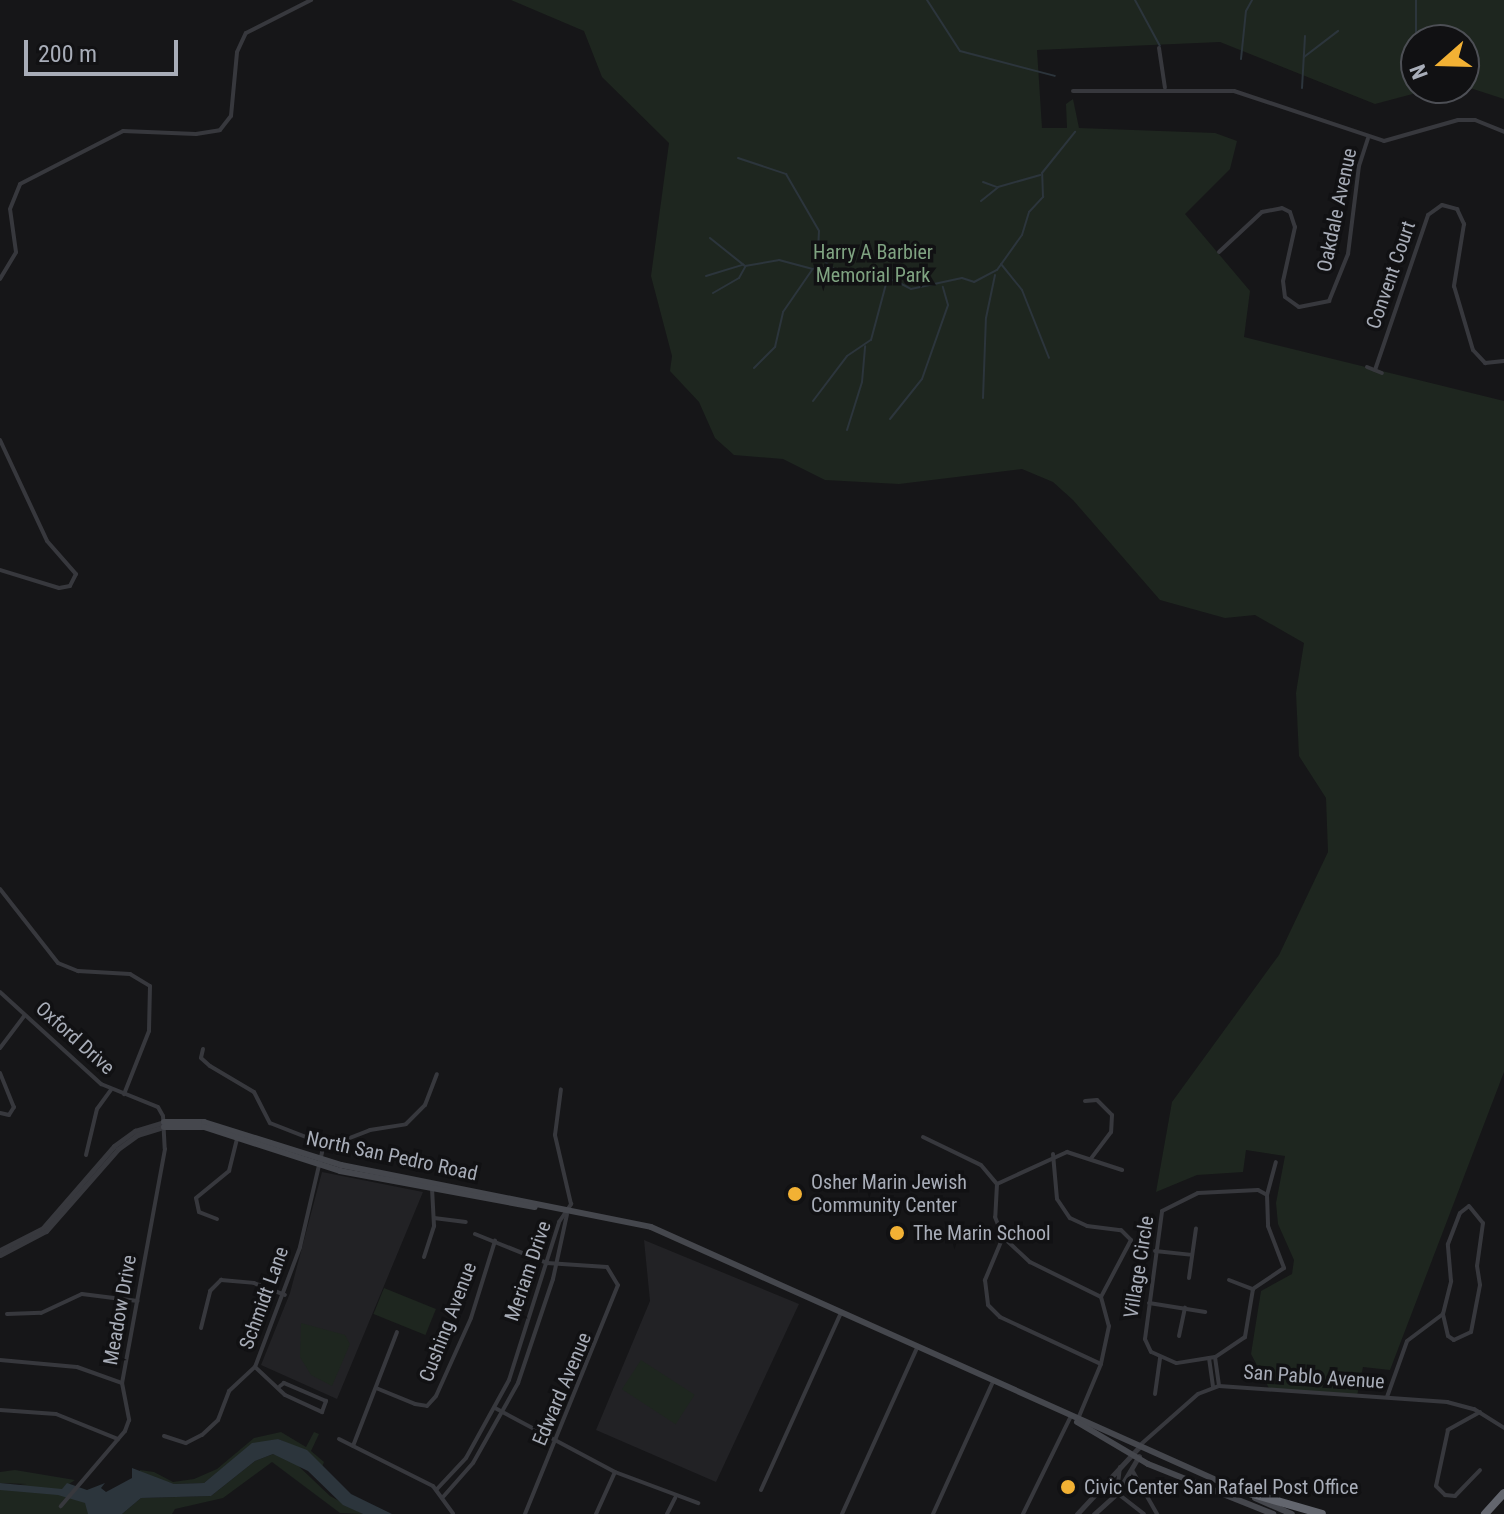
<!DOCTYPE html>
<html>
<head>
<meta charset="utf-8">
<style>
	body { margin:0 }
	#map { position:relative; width:1504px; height:1514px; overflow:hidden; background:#161618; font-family:"Roboto Condensed",sans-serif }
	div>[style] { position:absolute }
	.built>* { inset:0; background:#222225 }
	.green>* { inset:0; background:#1e261f; transform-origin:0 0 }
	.water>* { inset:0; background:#2c353c }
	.stream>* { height:2px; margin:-1px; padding:0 1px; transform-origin:1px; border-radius:1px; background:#2c353c }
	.minor>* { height:4px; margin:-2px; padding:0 2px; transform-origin:2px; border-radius:2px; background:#37383d }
	.tertiary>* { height:5px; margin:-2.5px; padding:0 2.5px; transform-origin:2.5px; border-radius:2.5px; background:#37383d }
	.secondary>* { height:6px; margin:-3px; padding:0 3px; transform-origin:3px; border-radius:3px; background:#45474d }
	.motorway>* { height:8px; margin:-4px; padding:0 4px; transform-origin:4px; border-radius:4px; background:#63666e }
	.dots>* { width:22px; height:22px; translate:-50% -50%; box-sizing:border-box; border:4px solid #111113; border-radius:50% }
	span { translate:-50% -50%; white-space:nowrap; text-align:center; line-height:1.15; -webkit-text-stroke:7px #111113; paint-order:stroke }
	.street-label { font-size:20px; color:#a8adb8 }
	.park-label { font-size:20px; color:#7fa381 }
	.poi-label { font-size:20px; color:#a8adb8 }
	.left { translate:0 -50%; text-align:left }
	.north { position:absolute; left:1400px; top:24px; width:80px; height:80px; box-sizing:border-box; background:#111113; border:2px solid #4d4f55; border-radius:50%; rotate:250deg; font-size:22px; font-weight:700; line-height:32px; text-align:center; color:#a8adb8 }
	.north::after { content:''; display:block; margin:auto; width:28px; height:36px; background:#f2b134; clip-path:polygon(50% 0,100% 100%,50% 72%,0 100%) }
	.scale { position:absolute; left:24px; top:40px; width:154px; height:36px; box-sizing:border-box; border:4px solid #a8adb8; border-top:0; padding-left:10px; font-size:24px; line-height:28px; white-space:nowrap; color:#a8adb8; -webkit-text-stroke:6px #111113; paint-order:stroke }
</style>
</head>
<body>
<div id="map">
	<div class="built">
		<i style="clip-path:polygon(322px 1172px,423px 1192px,337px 1399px,261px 1365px,290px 1293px)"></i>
		<i style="clip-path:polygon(644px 1240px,799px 1304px,716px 1482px,596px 1430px,650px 1301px)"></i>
	</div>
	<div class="green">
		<i style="clip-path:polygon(511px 0,1504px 0,1504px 99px,1464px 86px,1464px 40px,1416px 40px,1416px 88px,1435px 88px,1375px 104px,1220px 42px,1037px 50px,1042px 128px,1067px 128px,1066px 104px,1073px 99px,1079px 128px,1215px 133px,1237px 141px,1230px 169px,1185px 214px,1250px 291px,1244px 337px,1504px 401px,1504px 1072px,1390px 1370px,1363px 1367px,1357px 1396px,1270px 1390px,1251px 1354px,1261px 1291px,1292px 1274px,1294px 1260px,1278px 1224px,1276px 1203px,1285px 1156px,1246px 1150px,1243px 1172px,1197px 1175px,1156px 1192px,1172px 1102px,1279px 955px,1328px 852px,1326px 798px,1299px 756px,1296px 693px,1304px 643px,1255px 615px,1225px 618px,1160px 600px,1073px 500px,1053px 482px,1022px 469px,899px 484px,825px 480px,783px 459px,734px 455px,715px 438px,699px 402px,670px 371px,672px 356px,651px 276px,669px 143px,602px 77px,584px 31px)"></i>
		<i style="left:384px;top:1288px;width:56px;height:28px;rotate:22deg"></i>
		<i style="clip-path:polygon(301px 1323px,345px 1335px,350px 1344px,332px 1386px,311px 1375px,300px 1357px)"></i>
		<i style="left:641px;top:1360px;width:64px;height:35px;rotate:33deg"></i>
		<i style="clip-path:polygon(281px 1432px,306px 1447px,314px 1432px,319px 1434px,311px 1451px,324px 1462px,322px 1467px,305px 1451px,278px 1439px,245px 1450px,204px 1483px,174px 1484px,139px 1474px,140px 1470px,154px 1472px,173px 1482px,194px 1479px,217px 1469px,254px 1438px)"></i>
		<i style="clip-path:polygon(273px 1454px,290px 1458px,330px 1496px,363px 1514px,340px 1513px,272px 1462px,223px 1498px,175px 1509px,172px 1514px,122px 1514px,141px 1498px,211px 1496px,255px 1461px)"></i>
		<i style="clip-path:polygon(15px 1470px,75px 1480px,63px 1488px,102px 1514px,0 1514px,0 1487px,27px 1484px,0 1483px,0 1472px)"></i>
	</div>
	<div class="water">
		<i style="clip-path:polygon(278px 1439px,307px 1450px,351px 1494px,392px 1514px,363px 1514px,343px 1505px,308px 1471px,273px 1454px,255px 1461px,211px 1496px,141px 1498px,122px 1514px,88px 1514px,85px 1503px,58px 1495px,0 1490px,0 1483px,62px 1489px,67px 1483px,87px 1490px,105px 1483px,101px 1488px,106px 1492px,132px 1478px,132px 1468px,174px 1484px,204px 1483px,252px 1443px)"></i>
	</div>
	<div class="stream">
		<i style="left:927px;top:0;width:61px;rotate:57.1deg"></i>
		<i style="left:960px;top:51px;width:98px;rotate:14.7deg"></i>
		<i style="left:1135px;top:0;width:52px;rotate:61.5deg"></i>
		<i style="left:1416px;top:40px;width:40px;rotate:-90deg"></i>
		<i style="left:1304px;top:57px;width:43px;rotate:-37.4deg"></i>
		<i style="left:1241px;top:59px;width:48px;rotate:-84.1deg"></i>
		<i style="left:1246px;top:11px;width:13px;rotate:-61deg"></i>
		<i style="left:1302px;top:88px;width:52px;rotate:-86.7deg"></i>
		<i style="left:1424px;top:88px;width:9px;rotate:90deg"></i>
		<i style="left:738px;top:158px;width:51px;rotate:18.4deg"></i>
		<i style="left:786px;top:174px;width:66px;rotate:59.9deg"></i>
		<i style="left:819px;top:231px;width:22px;rotate:93deg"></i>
		<i style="left:818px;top:253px;width:17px;rotate:50deg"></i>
		<i style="left:983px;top:182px;width:15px;rotate:20deg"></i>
		<i style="left:981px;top:201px;width:22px;rotate:-39deg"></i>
		<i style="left:998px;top:187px;width:44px;rotate:-15.9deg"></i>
		<i style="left:710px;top:238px;width:45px;rotate:38.7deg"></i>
		<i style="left:745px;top:266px;width:35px;rotate:-10deg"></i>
		<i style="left:779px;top:260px;width:34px;rotate:15deg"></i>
		<i style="left:812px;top:269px;width:17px;rotate:-10deg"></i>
		<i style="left:829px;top:266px;width:35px;rotate:29deg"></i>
		<i style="left:860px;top:283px;width:34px;rotate:-5deg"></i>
		<i style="left:894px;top:280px;width:19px;rotate:28deg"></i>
		<i style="left:911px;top:289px;width:52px;rotate:-12.2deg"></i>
		<i style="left:962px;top:278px;width:13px;rotate:18deg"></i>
		<i style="left:974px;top:282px;width:26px;rotate:-28deg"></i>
		<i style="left:997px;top:270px;width:43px;rotate:-54.5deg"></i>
		<i style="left:1022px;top:235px;width:24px;rotate:-73deg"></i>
		<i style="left:1029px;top:212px;width:21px;rotate:-47deg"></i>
		<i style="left:1043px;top:197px;width:24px;rotate:-92deg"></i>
		<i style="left:1042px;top:173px;width:53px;rotate:-51.2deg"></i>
		<i style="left:1001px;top:264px;width:33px;rotate:51deg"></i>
		<i style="left:1022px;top:290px;width:73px;rotate:68.3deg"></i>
		<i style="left:706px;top:276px;width:39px;rotate:-17deg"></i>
		<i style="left:713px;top:293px;width:30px;rotate:-30deg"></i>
		<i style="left:739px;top:278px;width:13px;rotate:-61deg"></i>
		<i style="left:754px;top:368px;width:30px;rotate:-45deg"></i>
		<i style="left:775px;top:347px;width:36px;rotate:-77deg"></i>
		<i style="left:783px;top:312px;width:51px;rotate:-55.4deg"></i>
		<i style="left:983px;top:398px;width:80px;rotate:-87.9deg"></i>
		<i style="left:986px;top:318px;width:44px;rotate:-78.2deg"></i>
		<i style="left:813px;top:401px;width:56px;rotate:-52.9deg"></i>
		<i style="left:847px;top:356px;width:29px;rotate:-34deg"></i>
		<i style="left:871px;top:340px;width:58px;rotate:-75deg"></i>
		<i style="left:890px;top:419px;width:51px;rotate:-51.3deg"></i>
		<i style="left:922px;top:379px;width:78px;rotate:-70.6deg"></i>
		<i style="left:948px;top:305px;width:19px;rotate:-106deg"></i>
		<i style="left:847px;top:430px;width:50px;rotate:-72.6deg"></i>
		<i style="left:862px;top:382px;width:36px;rotate:-85deg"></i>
	</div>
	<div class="minor">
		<i style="left:1159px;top:48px;width:40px;rotate:81.5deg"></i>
		<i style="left:1073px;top:91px;width:161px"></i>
		<i style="left:1234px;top:91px;width:158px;rotate:18.4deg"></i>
		<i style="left:1384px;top:141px;width:77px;rotate:-15.8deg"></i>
		<i style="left:1458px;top:120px;width:17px"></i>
		<i style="left:1475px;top:120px;width:31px;rotate:22deg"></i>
		<i style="left:1219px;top:252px;width:59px;rotate:-42.9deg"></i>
		<i style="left:1262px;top:212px;width:20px;rotate:-11deg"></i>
		<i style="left:1282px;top:208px;width:9px;rotate:27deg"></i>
		<i style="left:1290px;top:212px;width:16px;rotate:72deg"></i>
		<i style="left:1295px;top:227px;width:55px;rotate:102.5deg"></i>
		<i style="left:1283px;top:281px;width:16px;rotate:83deg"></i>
		<i style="left:1285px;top:297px;width:17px;rotate:36deg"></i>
		<i style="left:1299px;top:307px;width:31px;rotate:-11deg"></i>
		<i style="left:1329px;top:301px;width:51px;rotate:-68deg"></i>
		<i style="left:1348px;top:254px;width:89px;rotate:-82.9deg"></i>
		<i style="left:1359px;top:166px;width:29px;rotate:-72deg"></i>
		<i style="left:0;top:279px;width:31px;rotate:-59deg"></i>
		<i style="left:16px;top:252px;width:43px;rotate:-97.9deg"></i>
		<i style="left:10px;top:209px;width:27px;rotate:-68deg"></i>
		<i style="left:20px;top:184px;width:116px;rotate:-27.2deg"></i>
		<i style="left:123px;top:131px;width:73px;rotate:2.4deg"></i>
		<i style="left:196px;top:134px;width:24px;rotate:-9deg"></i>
		<i style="left:220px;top:130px;width:18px;rotate:-52deg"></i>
		<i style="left:231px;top:116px;width:64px;rotate:-84.6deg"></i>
		<i style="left:237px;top:52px;width:21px;rotate:-65deg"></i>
		<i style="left:246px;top:33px;width:73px;rotate:-26.9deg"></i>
		<i style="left:1367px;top:367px;width:16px;rotate:22deg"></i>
		<i style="left:1375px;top:370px;width:164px;rotate:-71.1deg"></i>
		<i style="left:1428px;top:215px;width:17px;rotate:-36deg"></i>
		<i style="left:1442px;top:205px;width:16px;rotate:15deg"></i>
		<i style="left:1457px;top:209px;width:17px;rotate:65deg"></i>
		<i style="left:1464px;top:224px;width:63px;rotate:99.2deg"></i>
		<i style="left:1454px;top:286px;width:67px;rotate:73.5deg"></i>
		<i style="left:1473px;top:350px;width:18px;rotate:47deg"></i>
		<i style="left:1485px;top:363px;width:19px;rotate:-6deg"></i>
		<i style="left:0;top:440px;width:111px;rotate:65deg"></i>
		<i style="left:47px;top:541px;width:44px;rotate:48.7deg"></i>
		<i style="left:76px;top:574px;width:13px;rotate:117deg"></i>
		<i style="left:70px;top:586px;width:11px;rotate:170deg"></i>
		<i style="left:59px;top:588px;width:62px;rotate:-163deg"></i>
		<i style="left:0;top:889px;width:94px;rotate:51.9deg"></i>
		<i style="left:58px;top:963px;width:22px;rotate:22deg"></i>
		<i style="left:78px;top:971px;width:52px;rotate:3.3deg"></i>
		<i style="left:130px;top:974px;width:23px;rotate:31deg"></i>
		<i style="left:150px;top:986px;width:45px;rotate:91.3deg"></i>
		<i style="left:149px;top:1031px;width:68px;rotate:111.6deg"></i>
		<i style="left:0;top:992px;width:137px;rotate:42.3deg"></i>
		<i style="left:101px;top:1084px;width:61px;rotate:22deg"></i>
		<i style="left:158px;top:1107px;width:10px;rotate:61deg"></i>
		<i style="left:163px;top:1116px;width:33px;rotate:87deg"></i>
		<i style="left:165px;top:1149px;width:238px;rotate:100.4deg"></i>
		<i style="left:122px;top:1383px;width:38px;rotate:79deg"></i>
		<i style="left:129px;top:1420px;width:12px;rotate:110deg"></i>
		<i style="left:125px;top:1431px;width:99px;rotate:130.5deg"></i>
		<i style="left:0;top:1048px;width:41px;rotate:-52.9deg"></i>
		<i style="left:203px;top:1049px;width:9px;rotate:103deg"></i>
		<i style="left:201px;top:1058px;width:12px;rotate:42deg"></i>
		<i style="left:210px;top:1066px;width:51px;rotate:30.6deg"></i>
		<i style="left:254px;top:1092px;width:35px;rotate:63deg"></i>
		<i style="left:270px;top:1123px;width:63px;rotate:21.3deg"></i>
		<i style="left:329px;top:1146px;width:44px;rotate:-21.3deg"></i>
		<i style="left:370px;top:1130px;width:36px;rotate:-9deg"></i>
		<i style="left:406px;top:1124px;width:27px;rotate:-45deg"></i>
		<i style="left:425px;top:1105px;width:33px;rotate:-69deg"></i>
		<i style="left:0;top:1073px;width:37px;rotate:68deg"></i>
		<i style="left:14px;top:1107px;width:9px;rotate:122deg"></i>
		<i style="left:9px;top:1115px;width:9px;rotate:-167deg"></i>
		<i style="left:1085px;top:1101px;width:12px;rotate:-5deg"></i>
		<i style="left:1097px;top:1100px;width:21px;rotate:45deg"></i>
		<i style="left:1112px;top:1115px;width:17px;rotate:93deg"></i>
		<i style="left:1111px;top:1132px;width:34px;rotate:127deg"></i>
		<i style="left:923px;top:1137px;width:64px;rotate:25.8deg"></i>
		<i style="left:981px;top:1165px;width:25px;rotate:50deg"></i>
		<i style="left:997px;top:1184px;width:33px;rotate:93deg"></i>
		<i style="left:995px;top:1217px;width:22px;rotate:68deg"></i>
		<i style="left:1003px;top:1237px;width:37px;rotate:43deg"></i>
		<i style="left:1030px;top:1262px;width:79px;rotate:26.2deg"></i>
		<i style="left:1101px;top:1297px;width:30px;rotate:75deg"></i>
		<i style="left:1109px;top:1326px;width:39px;rotate:102deg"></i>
		<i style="left:1101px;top:1364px;width:60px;rotate:112.7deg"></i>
		<i style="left:1053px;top:1154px;width:45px;rotate:84.9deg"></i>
		<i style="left:1057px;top:1199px;width:23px;rotate:56deg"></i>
		<i style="left:1070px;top:1218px;width:19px;rotate:25deg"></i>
		<i style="left:1087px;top:1226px;width:34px;rotate:7deg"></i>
		<i style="left:1121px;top:1230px;width:14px;rotate:45deg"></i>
		<i style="left:1131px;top:1240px;width:64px;rotate:117.8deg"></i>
		<i style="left:86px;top:1155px;width:47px;rotate:-76.6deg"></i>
		<i style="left:97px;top:1109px;width:24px;rotate:-54deg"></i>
		<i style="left:997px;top:1184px;width:77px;rotate:-24.6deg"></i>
		<i style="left:1067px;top:1152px;width:58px;rotate:18.1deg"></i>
		<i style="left:1258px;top:1190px;width:10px;rotate:29deg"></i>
		<i style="left:1267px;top:1195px;width:31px;rotate:88deg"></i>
		<i style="left:1268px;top:1226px;width:45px;rotate:69.1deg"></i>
		<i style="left:1284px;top:1268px;width:37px;rotate:146deg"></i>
		<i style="left:1253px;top:1289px;width:49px;rotate:99.5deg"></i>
		<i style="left:1245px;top:1337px;width:36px;rotate:146deg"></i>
		<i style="left:1215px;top:1357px;width:39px;rotate:171deg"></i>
		<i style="left:1176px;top:1363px;width:27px;rotate:-156deg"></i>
		<i style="left:1151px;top:1352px;width:14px;rotate:-115deg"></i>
		<i style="left:1145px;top:1339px;width:129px;rotate:-82.4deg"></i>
		<i style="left:1162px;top:1211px;width:40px;rotate:-26.6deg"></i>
		<i style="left:1198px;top:1193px;width:60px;rotate:-2.9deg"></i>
		<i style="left:1267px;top:1195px;width:34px;rotate:-75deg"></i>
		<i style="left:1469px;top:1206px;width:22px;rotate:51deg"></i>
		<i style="left:1483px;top:1223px;width:43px;rotate:97.9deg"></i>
		<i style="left:1477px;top:1266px;width:19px;rotate:81deg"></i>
		<i style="left:1480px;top:1285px;width:48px;rotate:100.8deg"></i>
		<i style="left:1471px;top:1332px;width:19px;rotate:155deg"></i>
		<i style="left:1454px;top:1340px;width:7px;rotate:-146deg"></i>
		<i style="left:1448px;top:1336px;width:23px;rotate:-103deg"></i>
		<i style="left:1443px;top:1314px;width:34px;rotate:-76deg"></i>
		<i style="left:1451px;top:1281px;width:37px;rotate:-95deg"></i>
		<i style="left:1448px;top:1244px;width:33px;rotate:-69deg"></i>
		<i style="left:1460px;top:1213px;width:11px;rotate:-38deg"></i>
		<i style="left:434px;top:1218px;width:32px;rotate:7deg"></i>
		<i style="left:217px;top:1219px;width:19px;rotate:-159deg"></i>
		<i style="left:199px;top:1212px;width:14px;rotate:-102deg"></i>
		<i style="left:196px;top:1198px;width:43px;rotate:-39.3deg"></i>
		<i style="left:229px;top:1171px;width:37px;rotate:-76deg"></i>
		<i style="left:475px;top:1234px;width:78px;rotate:21.9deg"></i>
		<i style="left:547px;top:1263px;width:60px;rotate:3.8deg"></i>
		<i style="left:607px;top:1267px;width:21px;rotate:59deg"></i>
		<i style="left:618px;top:1285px;width:247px;rotate:112.1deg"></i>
		<i style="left:1003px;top:1237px;width:47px;rotate:112.7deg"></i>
		<i style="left:985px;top:1280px;width:25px;rotate:83deg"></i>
		<i style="left:988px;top:1305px;width:17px;rotate:45deg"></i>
		<i style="left:1000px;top:1317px;width:111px;rotate:25deg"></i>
		<i style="left:1155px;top:1251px;width:37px;rotate:6deg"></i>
		<i style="left:424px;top:1257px;width:33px;rotate:-72deg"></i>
		<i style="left:434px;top:1226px;width:37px;rotate:-93deg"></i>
		<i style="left:1189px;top:1278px;width:50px;rotate:-82deg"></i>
		<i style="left:1229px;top:1280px;width:26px;rotate:21deg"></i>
		<i style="left:1149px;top:1303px;width:57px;rotate:9.1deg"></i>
		<i style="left:7px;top:1314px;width:34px;rotate:-2deg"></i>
		<i style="left:41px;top:1313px;width:45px;rotate:-24.9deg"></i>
		<i style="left:82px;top:1294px;width:56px;rotate:7.1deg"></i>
		<i style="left:201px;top:1328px;width:38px;rotate:-76deg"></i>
		<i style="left:210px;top:1291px;width:16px;rotate:-45deg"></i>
		<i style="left:221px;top:1280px;width:33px;rotate:5deg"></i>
		<i style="left:254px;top:1283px;width:33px;rotate:21deg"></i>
		<i style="left:1179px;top:1336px;width:29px;rotate:-78deg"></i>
		<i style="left:1215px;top:1357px;width:29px;rotate:82deg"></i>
		<i style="left:1209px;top:1358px;width:29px;rotate:82deg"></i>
		<i style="left:0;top:1360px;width:77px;rotate:5.2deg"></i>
		<i style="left:77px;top:1367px;width:48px;rotate:19.6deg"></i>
		<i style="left:255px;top:1367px;width:41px;rotate:43deg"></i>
		<i style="left:285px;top:1395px;width:41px;rotate:24.7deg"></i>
		<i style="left:322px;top:1412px;width:12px;rotate:-70deg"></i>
		<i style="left:326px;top:1401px;width:46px;rotate:-156.8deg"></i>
		<i style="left:284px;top:1383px;width:5px;rotate:143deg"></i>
		<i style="left:376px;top:1388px;width:42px;rotate:22.3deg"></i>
		<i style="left:415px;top:1404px;width:12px;rotate:9deg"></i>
		<i style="left:427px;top:1406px;width:13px;rotate:-48deg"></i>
		<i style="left:436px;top:1396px;width:85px;rotate:-65.8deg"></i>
		<i style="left:471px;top:1318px;width:81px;rotate:-72.7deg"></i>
		<i style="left:1155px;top:1394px;width:37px;rotate:-82deg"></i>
		<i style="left:1387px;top:1397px;width:59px;rotate:-70.3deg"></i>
		<i style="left:1407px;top:1341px;width:45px;rotate:-36.9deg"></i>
		<i style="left:495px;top:1408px;width:136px;rotate:28.1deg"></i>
		<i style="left:615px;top:1472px;width:89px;rotate:20.5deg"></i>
		<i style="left:0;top:1410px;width:56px;rotate:4.1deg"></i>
		<i style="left:56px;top:1414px;width:67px;rotate:22deg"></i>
		<i style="left:1480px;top:1412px;width:37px;rotate:151deg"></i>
		<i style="left:1448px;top:1430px;width:57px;rotate:102.1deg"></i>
		<i style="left:1436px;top:1486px;width:13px;rotate:45deg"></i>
		<i style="left:1445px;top:1495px;width:10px;rotate:6deg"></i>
		<i style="left:1455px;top:1496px;width:36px;rotate:-46deg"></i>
		<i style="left:164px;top:1436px;width:23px;rotate:18deg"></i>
		<i style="left:186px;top:1443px;width:18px;rotate:-27deg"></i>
		<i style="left:202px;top:1435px;width:22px;rotate:-43deg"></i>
		<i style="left:218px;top:1420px;width:31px;rotate:-69deg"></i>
		<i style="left:229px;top:1391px;width:35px;rotate:-43deg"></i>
		<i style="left:255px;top:1367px;width:128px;rotate:-69.4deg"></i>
		<i style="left:300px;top:1247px;width:106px;rotate:-76.9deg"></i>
		<i style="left:339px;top:1439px;width:105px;rotate:26.6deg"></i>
		<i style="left:433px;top:1486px;width:34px;rotate:54deg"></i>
		<i style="left:353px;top:1446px;width:122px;rotate:-68.9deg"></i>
		<i style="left:1139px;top:1446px;width:79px;rotate:-41.4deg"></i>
		<i style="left:1198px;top:1394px;width:22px;rotate:-21deg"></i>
		<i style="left:1219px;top:1386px;width:229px;rotate:4deg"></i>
		<i style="left:1447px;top:1402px;width:28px;rotate:15deg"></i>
		<i style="left:1474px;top:1409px;width:36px;rotate:32deg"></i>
		<i style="left:1120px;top:1467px;width:26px;rotate:97deg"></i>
		<i style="left:1117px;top:1493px;width:34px;rotate:38deg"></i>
		<i style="left:1132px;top:1470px;width:51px;rotate:60.4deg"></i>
		<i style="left:1103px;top:1485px;width:20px;rotate:-3deg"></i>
		<i style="left:1123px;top:1484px;width:19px;rotate:28deg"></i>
		<i style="left:437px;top:1489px;width:42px;rotate:-46.9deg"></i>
		<i style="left:466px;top:1458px;width:89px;rotate:-61.1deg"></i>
		<i style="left:509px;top:1380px;width:166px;rotate:-72.4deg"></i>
		<i style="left:559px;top:1222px;width:22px;rotate:-56deg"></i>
		<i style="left:571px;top:1204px;width:71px;rotate:-103.1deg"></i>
		<i style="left:555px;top:1135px;width:46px;rotate:-82.6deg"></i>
		<i style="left:761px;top:1490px;width:194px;rotate:-65.7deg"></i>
		<i style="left:443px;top:1497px;width:45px;rotate:-48.6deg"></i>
		<i style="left:473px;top:1463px;width:92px;rotate:-60.6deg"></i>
		<i style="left:518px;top:1383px;width:110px;rotate:-71.4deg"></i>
		<i style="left:553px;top:1279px;width:66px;rotate:-77.8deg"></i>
		<i style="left:596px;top:1514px;width:46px;rotate:-65.7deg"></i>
		<i style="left:667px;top:1514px;width:18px;rotate:-63deg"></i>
		<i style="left:842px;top:1514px;width:182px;rotate:-65.7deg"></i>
		<i style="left:933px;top:1514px;width:145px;rotate:-65.6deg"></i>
		<i style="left:1023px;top:1514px;width:107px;rotate:-63.9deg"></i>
	</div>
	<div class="tertiary">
		<i style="left:0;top:1250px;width:48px;rotate:-27.1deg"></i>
		<i style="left:43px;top:1228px;width:108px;rotate:-49.1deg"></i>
		<i style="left:114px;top:1146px;width:26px;rotate:-36deg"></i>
		<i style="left:135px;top:1131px;width:30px;rotate:-17deg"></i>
		<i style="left:0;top:1255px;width:52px;rotate:-27.6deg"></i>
		<i style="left:46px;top:1231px;width:109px;rotate:-48.7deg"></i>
		<i style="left:118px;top:1149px;width:24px;rotate:-36deg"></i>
		<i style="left:137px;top:1135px;width:28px;rotate:-17deg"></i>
		<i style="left:1077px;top:1514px;width:91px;rotate:-47.2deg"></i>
		<i style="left:1094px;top:1514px;width:31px;rotate:-42deg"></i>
		<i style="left:1117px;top:1493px;width:43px;rotate:-59.3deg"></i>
	</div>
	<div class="secondary">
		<i style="left:164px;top:1122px;width:40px"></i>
		<i style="left:204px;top:1122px;width:144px;rotate:17.4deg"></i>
		<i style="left:341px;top:1165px;width:316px;rotate:11.3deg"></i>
		<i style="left:651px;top:1227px;width:651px;rotate:24.12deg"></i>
		<i style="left:164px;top:1127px;width:40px"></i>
		<i style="left:204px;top:1127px;width:143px;rotate:17.9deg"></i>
		<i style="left:340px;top:1171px;width:198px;rotate:10.5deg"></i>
		<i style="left:1077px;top:1422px;width:82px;rotate:30.6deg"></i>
		<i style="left:1148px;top:1464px;width:135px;rotate:21.8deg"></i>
		<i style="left:1255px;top:1498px;width:40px;rotate:23.4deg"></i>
	</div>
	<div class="motorway">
		<i style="left:1242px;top:1491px;width:83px;rotate:16deg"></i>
		<i style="left:1485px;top:1514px;width:28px;rotate:-48deg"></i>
	</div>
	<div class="dots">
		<i style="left:795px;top:1194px;background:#f2b134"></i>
		<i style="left:897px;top:1233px;background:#f2b134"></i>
		<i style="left:1068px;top:1487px;background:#f2b134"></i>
	</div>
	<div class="street-label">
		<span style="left:1337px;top:210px;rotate:-78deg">Oakdale Avenue</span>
		<span style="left:1391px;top:275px;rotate:-71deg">Convent Court</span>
		<span style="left:75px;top:1038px;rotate:42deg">Oxford Drive</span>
		<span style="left:392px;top:1156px;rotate:12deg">North San Pedro Road</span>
		<span style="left:1139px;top:1267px;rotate:-81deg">Village Circle</span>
		<span style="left:528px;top:1271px;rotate:-71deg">Meriam Drive</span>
		<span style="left:264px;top:1298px;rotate:-70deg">Schmidt Lane</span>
		<span style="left:120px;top:1310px;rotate:-80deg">Meadow Drive</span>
		<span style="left:448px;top:1322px;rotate:-69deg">Cushing Avenue</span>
		<span style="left:1314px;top:1377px;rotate:4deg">San Pablo Avenue</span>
		<span style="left:562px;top:1389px;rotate:-67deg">Edward Avenue</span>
	</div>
	<div class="park-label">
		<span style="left:873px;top:264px">Harry A Barbier<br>Memorial Park</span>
	</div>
	<div class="poi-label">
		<span class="left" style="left:811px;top:1194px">Osher Marin Jewish<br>Community Center</span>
		<span class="left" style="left:913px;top:1233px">The Marin School</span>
		<span class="left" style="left:1084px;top:1487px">Civic Center San Rafael Post Office</span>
	</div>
	<div class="north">N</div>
	<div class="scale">200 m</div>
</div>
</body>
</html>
